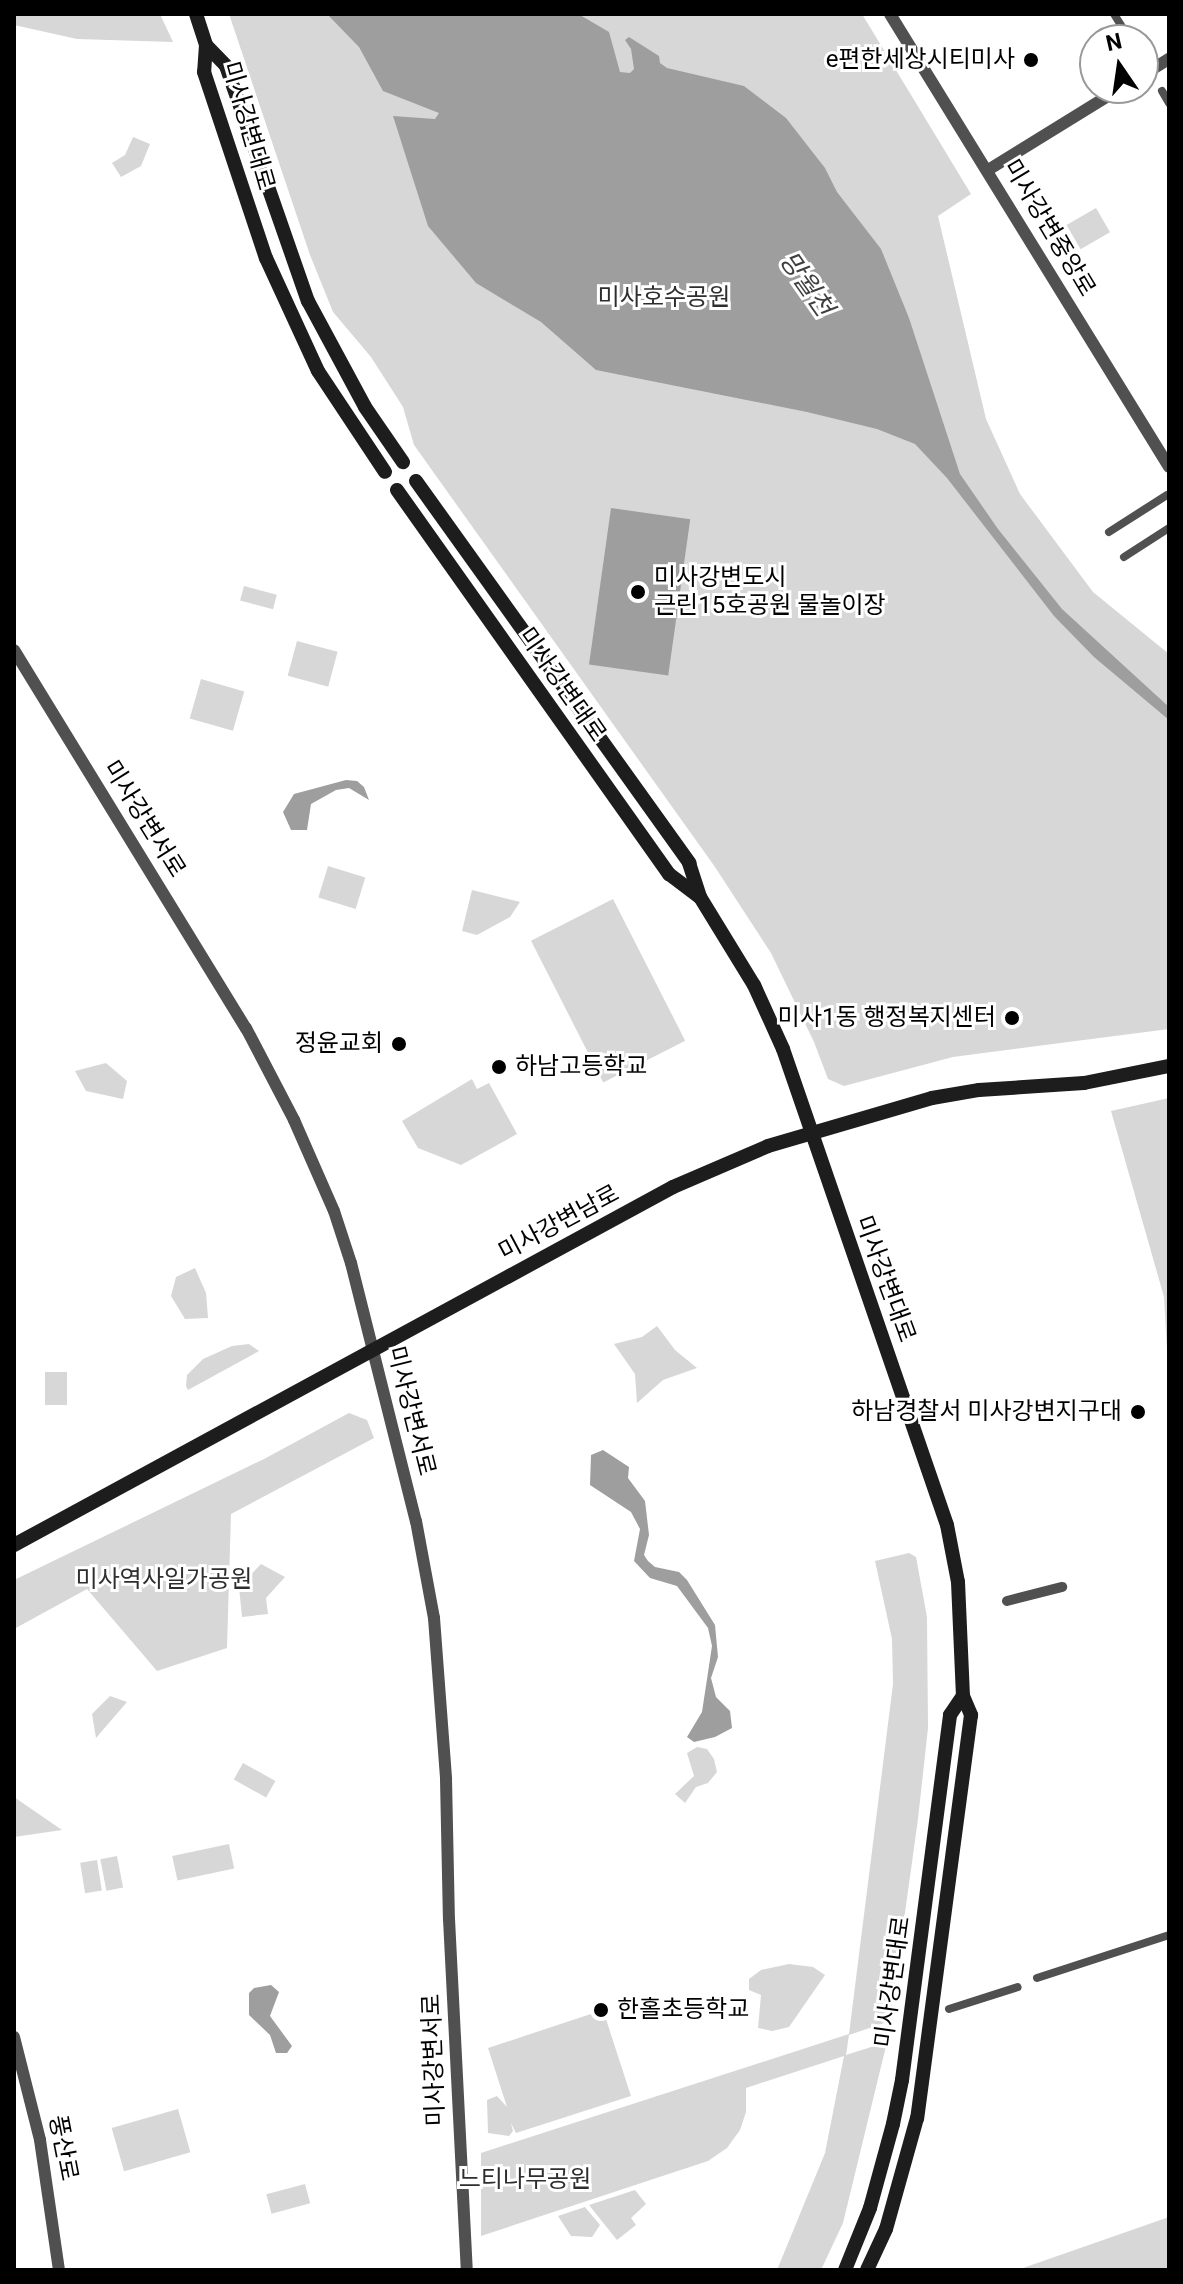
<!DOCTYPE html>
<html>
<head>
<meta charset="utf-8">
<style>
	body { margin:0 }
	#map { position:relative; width:1183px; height:2284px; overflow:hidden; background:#fff; font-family:Roboto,"Noto Sans KR",sans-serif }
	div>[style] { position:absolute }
	.green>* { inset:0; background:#d7d7d7; transform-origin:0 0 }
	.water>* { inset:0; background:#9e9e9e; transform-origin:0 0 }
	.pedestrian>* { height:8px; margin:-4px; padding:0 4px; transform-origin:4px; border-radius:4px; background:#505050 }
	.minor>* { height:10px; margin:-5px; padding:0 5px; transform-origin:5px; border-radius:5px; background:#505050 }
	.tertiary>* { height:12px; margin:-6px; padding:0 6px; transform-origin:6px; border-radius:6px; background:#505050 }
	.secondary>* { height:14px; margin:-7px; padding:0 7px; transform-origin:7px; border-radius:7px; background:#1d1d1d }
	.dots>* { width:22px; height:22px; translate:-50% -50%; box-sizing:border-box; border:4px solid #fff; border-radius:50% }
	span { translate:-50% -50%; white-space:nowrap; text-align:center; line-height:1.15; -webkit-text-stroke:6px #fff; paint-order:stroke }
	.poi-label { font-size:24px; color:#000 }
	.right { translate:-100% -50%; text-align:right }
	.left { translate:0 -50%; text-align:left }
	.street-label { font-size:24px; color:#000 }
	.park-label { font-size:24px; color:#2e2e2e }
	.water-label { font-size:26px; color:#3f3f3f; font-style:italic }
	.frame { position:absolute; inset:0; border:16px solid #000; pointer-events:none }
	.north { position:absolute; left:1079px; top:24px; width:80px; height:80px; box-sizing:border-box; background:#fff; border:2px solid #999; border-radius:50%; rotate:347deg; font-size:22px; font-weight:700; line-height:32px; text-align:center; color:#000 }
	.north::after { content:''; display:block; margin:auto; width:28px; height:36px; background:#000; clip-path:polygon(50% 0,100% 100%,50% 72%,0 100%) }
</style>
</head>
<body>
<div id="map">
	<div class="green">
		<i style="clip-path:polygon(14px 14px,160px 14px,173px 42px,77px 39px,14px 25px)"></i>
		<i style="clip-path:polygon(229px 14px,862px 14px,971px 194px,938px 216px,986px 419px,1020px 494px,1093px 592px,1169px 654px,1169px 1029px,953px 1057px,844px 1086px,828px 1079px,814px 1042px,771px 953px,715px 867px,414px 445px,403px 407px,371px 357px,333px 312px,310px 255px)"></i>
		<i style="clip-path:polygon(133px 137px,150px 144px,141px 166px,121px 177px,112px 163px,125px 155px)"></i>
		<i style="left:1096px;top:208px;width:28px;height:34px;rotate:60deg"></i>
		<i style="left:244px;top:586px;width:34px;height:15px;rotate:15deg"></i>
		<i style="left:297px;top:641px;width:42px;height:36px;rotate:15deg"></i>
		<i style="left:201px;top:679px;width:45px;height:41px;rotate:16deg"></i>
		<i style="left:328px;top:866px;width:39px;height:33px;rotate:17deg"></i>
		<i style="clip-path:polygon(472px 890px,520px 902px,510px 917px,477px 935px,462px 931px)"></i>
		<i style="left:613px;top:899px;width:159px;height:92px;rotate:63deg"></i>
		<i style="clip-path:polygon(106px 1063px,127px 1081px,123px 1099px,86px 1091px,75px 1071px)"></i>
		<i style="clip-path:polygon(472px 1079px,477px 1089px,489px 1083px,517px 1134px,461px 1165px,418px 1148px,402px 1121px)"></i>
		<i style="clip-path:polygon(1169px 1098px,1169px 1385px,1164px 1297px,1111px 1111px)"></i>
		<i style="clip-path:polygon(195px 1268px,206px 1293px,208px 1318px,185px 1319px,171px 1296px,176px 1277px)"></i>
		<i style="clip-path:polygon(657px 1326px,675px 1350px,697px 1368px,663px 1380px,637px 1403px,635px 1374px,614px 1344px,642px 1337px)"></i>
		<i style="clip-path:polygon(249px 1344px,259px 1351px,188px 1390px,186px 1386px,187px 1375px,203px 1359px,232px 1346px)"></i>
		<i style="left:45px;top:1372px;width:22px;height:33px"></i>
		<i style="clip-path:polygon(349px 1413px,367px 1420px,374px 1438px,231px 1514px,227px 1648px,157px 1671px,87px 1589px,14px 1629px,14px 1580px,264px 1459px)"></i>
		<i style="clip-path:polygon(909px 1553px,916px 1557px,927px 1617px,928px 1728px,918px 1819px,890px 2021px,849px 2035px,846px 2055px,887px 2042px,843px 2223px,821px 2270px,777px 2270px,825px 2153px,844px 2056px,746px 2088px,746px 2112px,740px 2130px,727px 2148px,708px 2161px,481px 2236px,481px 2153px,849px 2034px,893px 1684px,892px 1639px,875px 1561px)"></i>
		<i style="clip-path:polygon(261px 1564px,285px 1577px,266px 1598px,268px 1614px,242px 1617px,239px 1587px)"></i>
		<i style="clip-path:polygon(110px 1696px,127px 1702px,96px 1738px,92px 1714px)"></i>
		<i style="clip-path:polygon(697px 1747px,707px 1749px,714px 1759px,717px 1772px,708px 1783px,696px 1787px,685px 1803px,675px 1794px,694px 1776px,687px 1753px)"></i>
		<i style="left:243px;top:1763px;width:37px;height:19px;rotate:29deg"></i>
		<i style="clip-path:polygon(14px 1797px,62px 1830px,14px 1837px)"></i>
		<i style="left:229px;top:1844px;width:25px;height:58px;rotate:78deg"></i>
		<i style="left:117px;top:1856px;width:32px;height:17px;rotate:79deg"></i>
		<i style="left:97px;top:1860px;width:31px;height:17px;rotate:81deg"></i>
		<i style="clip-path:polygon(789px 1964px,813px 1967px,825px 1975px,789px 2027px,772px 2031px,758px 2028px,761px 1995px,749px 1990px,749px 1979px,761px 1970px)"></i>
		<i style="clip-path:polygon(603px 2010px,631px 2096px,516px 2133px,511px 2123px,513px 2131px,509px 2136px,488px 2133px,487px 2100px,497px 2096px,507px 2107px,488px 2048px)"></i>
		<i style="left:178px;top:2109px;width:45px;height:69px;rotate:74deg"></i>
		<i style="left:305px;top:2184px;width:20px;height:40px;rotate:75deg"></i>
		<i style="clip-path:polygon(635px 2190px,646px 2204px,631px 2218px,636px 2225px,617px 2240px,589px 2205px)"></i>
		<i style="clip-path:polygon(585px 2207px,600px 2225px,592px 2237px,571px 2236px,558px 2216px)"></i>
		<i style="clip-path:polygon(1169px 2217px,1169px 2270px,1023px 2270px,1023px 2268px)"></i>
	</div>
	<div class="water">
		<i style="clip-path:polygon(327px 14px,580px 15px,609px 32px,620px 72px,630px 73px,634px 69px,631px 49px,625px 40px,629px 37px,659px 56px,660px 63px,667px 68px,744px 86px,786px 118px,825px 168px,837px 192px,881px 249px,909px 318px,960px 474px,998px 529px,1062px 609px,1169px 707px,1169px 720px,1094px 657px,1054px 616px,947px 478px,915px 444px,877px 429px,807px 412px,596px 370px,541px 322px,476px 283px,428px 226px,393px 116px,435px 119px,439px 113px,383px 91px,359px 47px)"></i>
		<i style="left:611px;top:508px;width:80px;height:158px;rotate:8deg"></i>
		<i style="clip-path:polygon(346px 780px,357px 781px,364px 787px,369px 800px,349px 788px,336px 790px,311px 804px,307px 830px,291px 830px,283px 812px,294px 794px)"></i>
		<i style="clip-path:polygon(603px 1450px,629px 1467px,628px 1478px,645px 1501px,649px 1535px,644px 1555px,648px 1561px,655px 1567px,679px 1572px,687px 1580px,715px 1625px,718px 1657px,711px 1678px,716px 1697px,730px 1711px,732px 1728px,715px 1737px,694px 1742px,687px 1737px,702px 1712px,712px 1646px,708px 1628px,677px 1586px,650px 1578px,634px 1561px,640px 1529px,631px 1512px,590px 1485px,591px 1455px)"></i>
		<i style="clip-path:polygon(271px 1985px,279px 1992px,270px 2016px,292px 2046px,287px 2053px,276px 2053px,270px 2035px,249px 2015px,249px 1993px,254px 1988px)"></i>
	</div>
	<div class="pedestrian">
		<i style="left:1114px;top:14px;width:31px;rotate:58deg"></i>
		<i style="left:1162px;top:91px;width:14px;rotate:60deg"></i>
		<i style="left:1109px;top:532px;width:69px;rotate:-32.5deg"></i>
		<i style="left:1124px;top:557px;width:54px;rotate:-32.8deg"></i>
		<i style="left:1037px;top:1978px;width:139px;rotate:-18deg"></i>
		<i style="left:949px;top:2009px;width:72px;rotate:-17.7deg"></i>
	</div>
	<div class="minor">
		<i style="left:1007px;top:1601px;width:57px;rotate:-14.3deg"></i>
	</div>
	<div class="tertiary">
		<i style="left:890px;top:14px;width:532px;rotate:58.37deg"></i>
		<i style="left:1143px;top:75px;width:31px;rotate:-32deg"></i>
		<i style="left:988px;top:170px;width:156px;rotate:-31.7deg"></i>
		<i style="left:14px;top:650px;width:444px;rotate:58.5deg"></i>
		<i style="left:246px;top:1028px;width:104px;rotate:62.4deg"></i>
		<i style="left:294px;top:1120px;width:99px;rotate:66.3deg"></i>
		<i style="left:334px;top:1211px;width:55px;rotate:71.9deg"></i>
		<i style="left:351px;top:1263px;width:266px;rotate:75.9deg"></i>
		<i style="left:416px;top:1521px;width:99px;rotate:79.5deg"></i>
		<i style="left:434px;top:1618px;width:161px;rotate:85.7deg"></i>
		<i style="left:446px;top:1779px;width:140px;rotate:88.8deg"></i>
		<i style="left:449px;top:1919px;width:351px;rotate:87.1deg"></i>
		<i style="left:14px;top:2037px;width:106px;rotate:75.8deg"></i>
		<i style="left:40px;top:2140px;width:131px;rotate:81.7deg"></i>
	</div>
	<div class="secondary">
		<i style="left:196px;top:14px;width:33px;rotate:72deg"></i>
		<i style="left:206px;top:45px;width:27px;rotate:94deg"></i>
		<i style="left:204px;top:72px;width:196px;rotate:71.6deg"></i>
		<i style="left:266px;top:258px;width:124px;rotate:65.3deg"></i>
		<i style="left:318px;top:371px;width:121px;rotate:56.4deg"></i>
		<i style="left:206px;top:45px;width:29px;rotate:46deg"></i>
		<i style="left:226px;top:66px;width:249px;rotate:70.8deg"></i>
		<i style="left:308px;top:301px;width:120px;rotate:61.7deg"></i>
		<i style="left:365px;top:407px;width:67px;rotate:55.4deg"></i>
		<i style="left:416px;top:481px;width:470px;rotate:54.4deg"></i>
		<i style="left:689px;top:863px;width:36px;rotate:72deg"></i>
		<i style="left:700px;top:897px;width:103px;rotate:58.5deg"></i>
		<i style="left:754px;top:985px;width:70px;rotate:65.6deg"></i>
		<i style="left:783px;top:1049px;width:503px;rotate:70.99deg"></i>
		<i style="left:947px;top:1525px;width:58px;rotate:79.1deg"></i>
		<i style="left:958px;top:1582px;width:114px;rotate:87.5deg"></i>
		<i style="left:963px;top:1696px;width:21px;rotate:67deg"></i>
		<i style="left:971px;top:1715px;width:407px;rotate:97.6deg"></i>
		<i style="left:917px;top:2118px;width:115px;rotate:105.6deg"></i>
		<i style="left:886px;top:2229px;width:45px;rotate:114.9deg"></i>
		<i style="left:397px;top:490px;width:471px;rotate:54.7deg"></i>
		<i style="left:669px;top:874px;width:38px;rotate:37deg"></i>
		<i style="left:14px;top:1545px;width:750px;rotate:-28.51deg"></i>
		<i style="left:673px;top:1187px;width:103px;rotate:-23.3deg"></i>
		<i style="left:768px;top:1146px;width:171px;rotate:-16.3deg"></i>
		<i style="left:932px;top:1098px;width:48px;rotate:-9.7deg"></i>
		<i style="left:979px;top:1090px;width:105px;rotate:-3.8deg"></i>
		<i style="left:1084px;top:1083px;width:87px;rotate:-11.3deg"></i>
		<i style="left:845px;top:2270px;width:67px;rotate:-68deg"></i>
		<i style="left:870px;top:2208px;width:87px;rotate:-74.7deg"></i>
		<i style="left:893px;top:2124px;width:45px;rotate:-78.4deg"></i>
		<i style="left:902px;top:2080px;width:368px;rotate:-82.5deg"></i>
		<i style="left:950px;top:1715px;width:23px;rotate:-56deg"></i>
	</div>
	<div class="dots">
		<i style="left:1031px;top:60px;background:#000"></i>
		<i style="left:638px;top:592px;background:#000"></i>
		<i style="left:1012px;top:1018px;background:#000"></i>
		<i style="left:399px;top:1044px;background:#000"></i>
		<i style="left:499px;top:1067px;background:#000"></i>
		<i style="left:1138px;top:1412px;background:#000"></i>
		<i style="left:601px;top:2010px;background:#000"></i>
	</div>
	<div class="poi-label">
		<span class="right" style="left:1015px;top:60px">e편한세상시티미사</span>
		<span class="left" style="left:654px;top:592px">미사강변도시<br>근린15호공원 물놀이장</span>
		<span class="right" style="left:996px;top:1018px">미사1동 행정복지센터</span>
		<span class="right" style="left:383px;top:1044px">정윤교회</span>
		<span class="left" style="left:515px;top:1067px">하남고등학교</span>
		<span class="right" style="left:1122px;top:1412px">하남경찰서 미사강변지구대</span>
		<span class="left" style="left:617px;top:2010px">한홀초등학교</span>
	</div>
	<div class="street-label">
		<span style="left:248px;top:126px;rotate:74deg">미사강변대로</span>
		<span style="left:1049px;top:228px;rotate:59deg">미사강변중앙로</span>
		<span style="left:562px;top:685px;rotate:55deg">미사강변대로</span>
		<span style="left:144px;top:819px;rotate:58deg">미사강변서로</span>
		<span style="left:559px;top:1223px;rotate:-28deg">미사강변남로</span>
		<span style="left:885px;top:1279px;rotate:70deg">미사강변대로</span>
		<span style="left:411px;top:1411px;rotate:76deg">미사강변서로</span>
		<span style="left:893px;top:1982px;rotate:-82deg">미사강변대로</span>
		<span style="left:434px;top:2060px;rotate:-92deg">미사강변서로</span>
		<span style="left:63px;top:2148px;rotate:79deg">풍산로</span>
	</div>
	<div class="park-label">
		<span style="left:664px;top:298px">미사호수공원</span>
		<span style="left:164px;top:1580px">미사역사일가공원</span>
		<span style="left:525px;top:2180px">느티나무공원</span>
	</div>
	<div class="water-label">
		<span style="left:806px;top:284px;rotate:55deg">망월천</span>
	</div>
	<div class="frame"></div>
	<div class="north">N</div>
</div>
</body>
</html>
